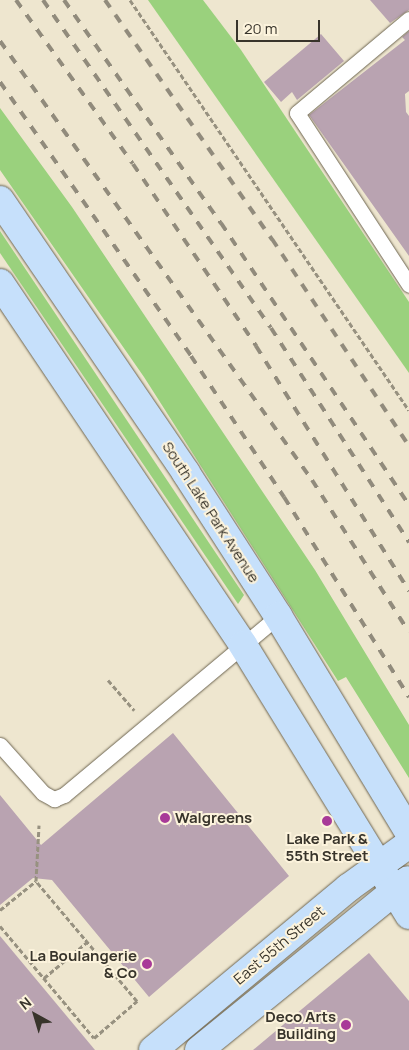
<!DOCTYPE html>
<html>
<head>
<meta charset="utf-8">
<style>
	body { margin:0 }
	#map { position:relative; width:409px; height:1050px; overflow:hidden; background:#eee6cf; font-family:Manrope,sans-serif }
	div>[style] { position:absolute }
	.green>* { inset:0; background:#9ad17d }
	.building>* { inset:0; background:#b9a3b1 }
	.path>* { height:3px; margin-top:-1.5px; transform-origin:0; background:repeating-linear-gradient(90deg,#979180 0 5px,transparent 0 7.5px) }
	.roads { filter:drop-shadow(0 0 1px #6d6551) drop-shadow(0 0 1px #6d6551) }
	.lane>* { height:15px; margin:-7.5px; padding:0 7.5px; transform-origin:7.5px; border-radius:7.5px; background:#fff }
	.secondary>* { height:28px; margin:-14px; padding:0 14px; transform-origin:14px; border-radius:14px; background:#c6e0fb }
	.rail>* { height:4px; margin-top:-2px; transform-origin:0; background:repeating-linear-gradient(90deg,#918b7c 0 9px,transparent 0 18px) }
	.dots>* { width:14px; height:14px; translate:-50% -50%; box-sizing:border-box; border:2px solid #fcf3dc; border-radius:50% }
	span { translate:-50% -50%; white-space:nowrap; text-align:center; line-height:1.15; -webkit-text-stroke:4px #fcf3dc; paint-order:stroke }
	.street-label { font-size:15px; color:#38342b }
	.poi-label { font-size:15px; color:#38342b; font-weight:700 }
	.left { translate:0 -50%; text-align:left }
	.right { translate:-100% -50%; text-align:right }
	.north { position:absolute; left:10px; top:990px; width:50px; height:50px; -webkit-text-stroke:4px #fcf3dc; paint-order:stroke; rotate:321deg; font-size:14px; font-weight:700; line-height:20px; text-align:center; color:#38342b }
	.north::after { content:''; display:block; margin:auto; width:18px; height:22px; background:#38342b; clip-path:polygon(50% 0,100% 100%,50% 72%,0 100%) }
	.scale { position:absolute; left:236px; top:20px; width:84px; height:22px; box-sizing:border-box; border:2px solid #38342b; border-top:0; padding-left:6px; font-size:15px; line-height:18px; white-space:nowrap; color:#38342b; -webkit-text-stroke:4px #fcf3dc; paint-order:stroke }
</style>
</head>
<body>
<div id="map">
	<div class="green">
		<i style="clip-path:polygon(148px 0,203px 0,241px 50px,409px 302px,409px 373px)"></i>
		<i style="clip-path:polygon(0 108px,72px 207px,315px 570px,409px 725px,409px 778px,346px 677px,338px 681px,144px 377px,0 170px)"></i>
		<i style="clip-path:polygon(0 231px,244px 595px,238px 604px,0 253px)"></i>
	</div>
	<div class="building">
		<i style="clip-path:polygon(370px 0,409px 0,409px 10px,390px 23px)"></i>
		<i style="clip-path:polygon(409px 31px,409px 91px,405px 94px,406px 112px,409px 116px,409px 256px,309px 115px,405px 40px,402px 37px)"></i>
		<i style="clip-path:polygon(321px 34px,344px 61px,297px 100px,292px 92px,281px 102px,264px 82px)"></i>
		<i style="clip-path:polygon(173px 733px,289px 876px,149px 997px,52px 880px,33px 878px,0 905px,0 795px,41px 845px)"></i>
		<i style="clip-path:polygon(0 936px,95px 1050px,0 1050px)"></i>
		<i style="clip-path:polygon(369px 953px,409px 1001px,409px 1050px,253px 1050px)"></i>
	</div>
	<div class="path">
		<i style="left:130px;top:0;width:496px;rotate:55.8deg"></i>
		<i style="left:108px;top:680px;width:40px;rotate:49deg"></i>
		<i style="left:0;top:910px;width:46px;rotate:-38.9deg"></i>
		<i style="left:0;top:926px;width:146px;rotate:50deg"></i>
		<i style="left:94px;top:1038px;width:57px;rotate:-40.7deg"></i>
		<i style="left:137px;top:1001px;width:157px;rotate:-130.1deg"></i>
		<i style="left:36px;top:881px;width:56px;rotate:-86.9deg"></i>
		<i style="left:44px;top:978px;width:56px;rotate:-39.9deg"></i>
	</div>
	<div class="roads">
		<div class="lane">
			<i style="left:409px;top:19px;width:146px;rotate:140deg"></i>
			<i style="left:297px;top:113px;width:205px;rotate:56.9deg"></i>
			<i style="left:0;top:745px;width:64px;rotate:48.1deg"></i>
			<i style="left:43px;top:793px;width:13px;rotate:29deg"></i>
			<i style="left:54px;top:799px;width:11px;rotate:-22deg"></i>
			<i style="left:64px;top:795px;width:279px;rotate:-39.9deg"></i>
		</div>
		<div class="secondary">
			<i style="left:0;top:200px;width:330px;rotate:55.7deg"></i>
			<i style="left:186px;top:473px;width:170px;rotate:57.2deg"></i>
			<i style="left:278px;top:616px;width:253px;rotate:58.8deg"></i>
			<i style="left:0;top:283px;width:436px;rotate:56.1deg"></i>
			<i style="left:243px;top:645px;width:317px;rotate:58.4deg"></i>
			<i style="left:153px;top:1050px;width:254px;rotate:-39.7deg"></i>
			<i style="left:348px;top:888px;width:75px;rotate:-35.8deg"></i>
			<i style="left:199px;top:1050px;width:269px;rotate:-39.1deg"></i>
		</div>
	</div>
	<div class="rail">
		<i style="left:16px;top:0;width:201px;rotate:54.5deg"></i>
		<i style="left:133px;top:164px;width:220px;rotate:55.9deg"></i>
		<i style="left:256px;top:346px;width:289px;rotate:58deg"></i>
		<i style="left:43px;top:0;width:399px;rotate:55.2deg"></i>
		<i style="left:271px;top:328px;width:255px;rotate:57.2deg"></i>
		<i style="left:64px;top:0;width:273px;rotate:54.9deg"></i>
		<i style="left:221px;top:223px;width:339px;rotate:56.3deg"></i>
		<i style="left:105px;top:0;width:292px;rotate:55.1deg"></i>
		<i style="left:272px;top:239px;width:248px;rotate:56.5deg"></i>
		<i style="left:0;top:41px;width:539px;rotate:54.6deg"></i>
		<i style="left:312px;top:480px;width:180px;rotate:57.5deg"></i>
		<i style="left:0;top:82px;width:334px;rotate:55.1deg"></i>
		<i style="left:191px;top:356px;width:169px;rotate:56.6deg"></i>
		<i style="left:284px;top:497px;width:236px;rotate:58deg"></i>
	</div>
	<div class="dots">
		<i style="left:165px;top:818px;background:#a83a98"></i>
		<i style="left:327px;top:821px;background:#a83a98"></i>
		<i style="left:147px;top:964px;background:#a83a98"></i>
		<i style="left:346px;top:1025px;background:#a83a98"></i>
	</div>
	<div class="street-label">
		<span style="left:211px;top:512px;rotate:57deg">South Lake Park Avenue</span>
		<span style="left:279px;top:945px;rotate:-40deg">East 55th Street</span>
	</div>
	<div class="poi-label">
		<span class="left" style="left:175px;top:818px">Walgreens</span>
		<span style="left:327px;top:847px">Lake Park &amp;<br>55th Street</span>
		<span class="right" style="left:137px;top:964px">La Boulangerie<br>&amp; Co</span>
		<span class="right" style="left:336px;top:1025px">Deco Arts<br>Building</span>
	</div>
	<div class="north">N</div>
	<div class="scale">20 m</div>
</div>
</body>
</html>
